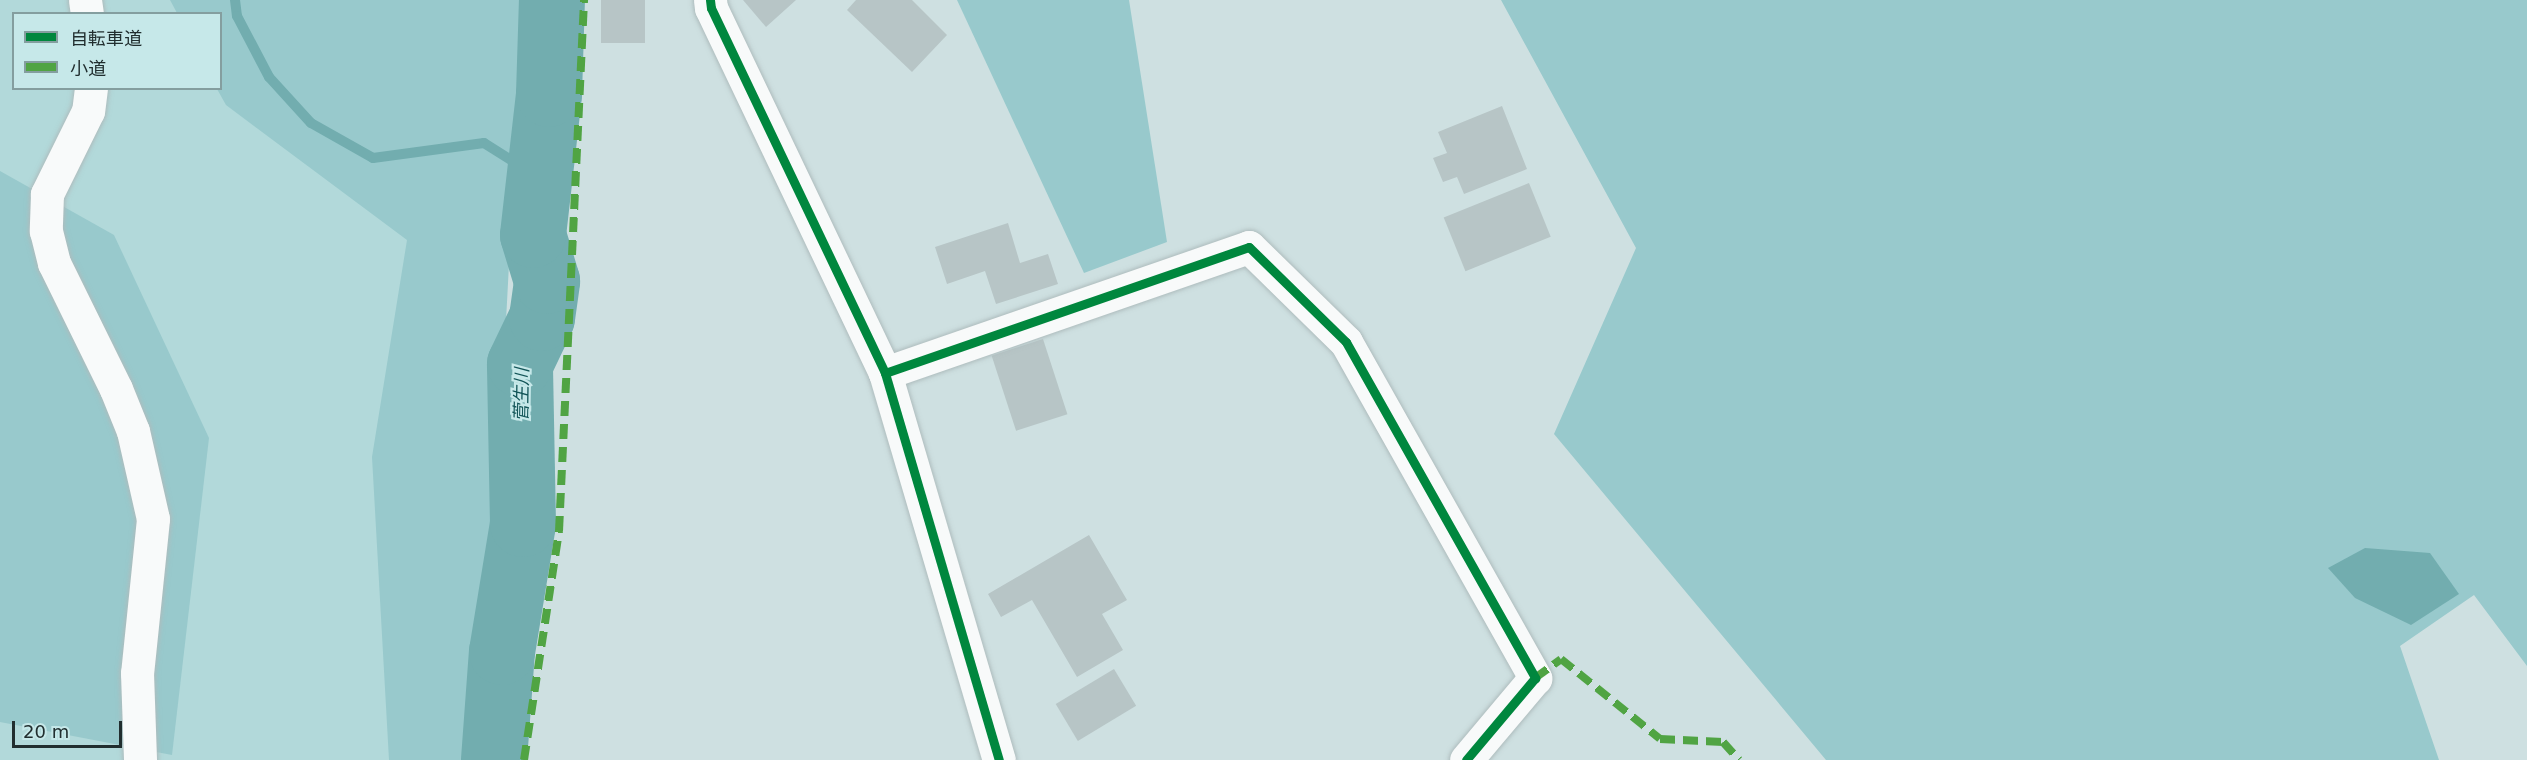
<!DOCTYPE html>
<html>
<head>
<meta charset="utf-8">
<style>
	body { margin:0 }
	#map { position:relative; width:2527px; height:760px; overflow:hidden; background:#cee0e1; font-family:"DejaVu Sans","Noto Sans JP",sans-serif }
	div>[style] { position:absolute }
	.green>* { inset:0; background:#b2d9da }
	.forest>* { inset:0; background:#98c9cc }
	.water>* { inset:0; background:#72adaf }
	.stream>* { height:10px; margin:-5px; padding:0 5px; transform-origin:5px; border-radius:5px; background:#72adaf }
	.river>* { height:66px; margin:-33px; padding:0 33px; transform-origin:33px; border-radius:33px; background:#72adaf }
	.building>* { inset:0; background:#b7c5c6; transform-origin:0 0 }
	.roads { filter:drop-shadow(0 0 2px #aebcbd) drop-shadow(0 0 2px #aebcbd) }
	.minor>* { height:33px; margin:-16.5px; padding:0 16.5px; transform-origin:16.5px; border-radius:16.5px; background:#f8fafa }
	.quiet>* { height:8px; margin-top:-4px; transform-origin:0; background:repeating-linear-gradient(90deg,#50a443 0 15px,transparent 0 23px) }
	.cycleway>* { height:9px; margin:-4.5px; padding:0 4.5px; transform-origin:4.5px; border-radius:4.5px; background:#00873e }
	span { translate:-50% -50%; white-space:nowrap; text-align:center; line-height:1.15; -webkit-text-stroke:4.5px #c6e8e9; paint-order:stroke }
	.water-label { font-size:18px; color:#135558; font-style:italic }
	.legend { position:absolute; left:12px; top:12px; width:210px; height:78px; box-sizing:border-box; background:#c6e8e9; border:2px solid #849e9f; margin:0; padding:8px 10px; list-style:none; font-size:18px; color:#212e2f }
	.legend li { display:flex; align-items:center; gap:12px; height:30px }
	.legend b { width:30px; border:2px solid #849e9f }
	.scale { position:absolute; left:12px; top:721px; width:110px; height:27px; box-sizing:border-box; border:3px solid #212e2f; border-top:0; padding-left:8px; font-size:18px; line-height:21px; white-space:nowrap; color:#212e2f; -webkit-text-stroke:4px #c6e8e9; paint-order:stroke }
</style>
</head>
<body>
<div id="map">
	<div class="green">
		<i style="clip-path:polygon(evenodd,0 0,242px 0,439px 248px,414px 760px,0 760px,0 0,14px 14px,220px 14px,220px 88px,14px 88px,14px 14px)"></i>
	</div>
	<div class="forest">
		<i style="clip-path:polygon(170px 0,523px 0,497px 491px,466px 760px,389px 760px,372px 457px,407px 240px,226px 105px,217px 89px,220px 88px,220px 14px,177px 13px)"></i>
		<i style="clip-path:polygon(957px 0,1129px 0,1167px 242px,1084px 273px)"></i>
		<i style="clip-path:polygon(1501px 0,2527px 0,2527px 666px,2474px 595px,2400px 646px,2439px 760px,1826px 760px,1554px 434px,1636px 248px)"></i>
		<i style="clip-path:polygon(0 171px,114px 235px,209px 438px,172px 755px,0 722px)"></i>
	</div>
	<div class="water">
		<i style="clip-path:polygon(2365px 548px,2430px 553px,2459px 594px,2411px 625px,2355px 598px,2328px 568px)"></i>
	</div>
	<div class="stream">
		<i style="left:235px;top:0;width:16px;rotate:83deg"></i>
		<i style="left:237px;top:16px;width:69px;rotate:62.3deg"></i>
		<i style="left:269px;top:77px;width:62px;rotate:47.6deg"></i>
		<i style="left:311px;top:123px;width:71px;rotate:29.4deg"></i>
		<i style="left:373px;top:158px;width:112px;rotate:-7.7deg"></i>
		<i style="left:484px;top:143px;width:64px;rotate:32.2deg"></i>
	</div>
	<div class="river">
		<i style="left:494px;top:760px;width:108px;rotate:-85.8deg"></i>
		<i style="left:502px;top:652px;width:130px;rotate:-80.7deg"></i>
		<i style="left:523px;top:524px;width:160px;rotate:-91.1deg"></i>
		<i style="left:520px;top:364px;width:51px;rotate:-64.4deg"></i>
		<i style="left:542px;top:318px;width:37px;rotate:-82deg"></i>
		<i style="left:547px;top:281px;width:48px;rotate:-106.9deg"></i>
		<i style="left:533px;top:235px;width:142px;rotate:-83.5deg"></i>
		<i style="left:549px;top:94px;width:94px;rotate:-88.2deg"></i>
	</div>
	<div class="building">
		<i style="left:601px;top:0;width:44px;height:43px"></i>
		<i style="clip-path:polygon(743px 0,796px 0,766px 27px)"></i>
		<i style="clip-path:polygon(856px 0,912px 0,947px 35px,912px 72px,847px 10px)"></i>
		<i style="clip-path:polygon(1502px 106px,1527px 169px,1464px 194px,1457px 177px,1443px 182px,1433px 158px,1447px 153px,1438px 132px)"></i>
		<i style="left:1529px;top:183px;width:58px;height:92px;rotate:68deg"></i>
		<i style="clip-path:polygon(1008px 223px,1020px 263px,1048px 254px,1058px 284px,996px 304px,985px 271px,947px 284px,935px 247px)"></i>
		<i style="left:1043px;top:339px;width:79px;height:54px;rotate:72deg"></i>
		<i style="clip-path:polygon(1089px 535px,1127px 600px,1102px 614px,1123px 650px,1077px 677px,1032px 600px,1001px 617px,988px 594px)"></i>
		<i style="left:1114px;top:669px;width:43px;height:68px;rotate:59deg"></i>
	</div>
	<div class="roads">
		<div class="minor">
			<i style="left:85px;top:0;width:14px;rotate:82deg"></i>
			<i style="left:710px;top:0;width:8px;rotate:83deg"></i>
			<i style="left:711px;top:8px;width:404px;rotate:64.5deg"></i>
			<i style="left:885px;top:373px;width:403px;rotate:73.6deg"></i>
			<i style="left:91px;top:88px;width:23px;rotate:97deg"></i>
			<i style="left:88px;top:111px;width:93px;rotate:116.3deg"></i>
			<i style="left:47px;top:194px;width:37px;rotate:92deg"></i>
			<i style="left:46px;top:231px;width:33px;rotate:76deg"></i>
			<i style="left:54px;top:263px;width:140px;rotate:63.8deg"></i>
			<i style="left:116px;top:389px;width:45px;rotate:68deg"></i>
			<i style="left:133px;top:431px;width:90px;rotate:77.2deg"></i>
			<i style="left:153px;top:519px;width:155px;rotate:95.9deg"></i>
			<i style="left:137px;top:673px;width:87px;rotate:88deg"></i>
			<i style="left:885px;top:373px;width:385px;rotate:-19.1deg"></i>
			<i style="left:1249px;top:247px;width:136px;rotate:44.4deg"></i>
			<i style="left:1346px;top:342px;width:386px;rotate:60.6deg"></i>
			<i style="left:1535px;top:678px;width:107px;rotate:130.1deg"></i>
		</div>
	</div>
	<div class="quiet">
		<i style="left:1535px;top:678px;width:32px;rotate:-36deg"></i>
		<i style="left:1561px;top:659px;width:127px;rotate:38.9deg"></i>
		<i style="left:1660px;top:739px;width:63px;rotate:2.7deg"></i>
		<i style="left:1723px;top:742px;width:24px;rotate:48deg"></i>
		<i style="left:524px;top:760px;width:232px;rotate:-81.3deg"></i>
		<i style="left:559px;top:531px;width:532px;rotate:-87.3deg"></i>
	</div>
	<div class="cycleway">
		<i style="left:710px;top:0;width:8px;rotate:83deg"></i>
		<i style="left:711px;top:8px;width:404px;rotate:64.5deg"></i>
		<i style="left:885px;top:373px;width:403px;rotate:73.6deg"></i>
		<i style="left:885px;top:373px;width:385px;rotate:-19.1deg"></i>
		<i style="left:1249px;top:247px;width:136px;rotate:44.4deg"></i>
		<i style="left:1346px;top:342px;width:386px;rotate:60.6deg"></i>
		<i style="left:1535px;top:678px;width:107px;rotate:130.1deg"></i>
	</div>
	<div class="water-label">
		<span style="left:522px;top:395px;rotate:-89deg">菅生川</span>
	</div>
	<ul class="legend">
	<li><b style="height:8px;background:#00873e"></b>自転車道</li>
	<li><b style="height:8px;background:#50a443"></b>小道</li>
	</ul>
	<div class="scale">20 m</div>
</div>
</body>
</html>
